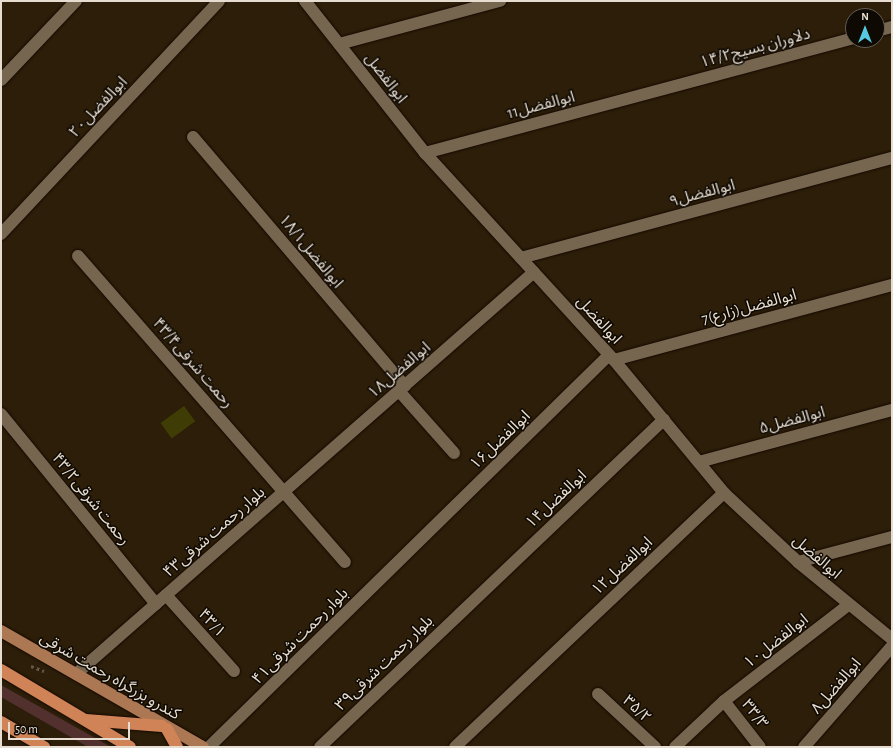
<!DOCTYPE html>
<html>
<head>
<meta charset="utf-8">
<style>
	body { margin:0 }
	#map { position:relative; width:893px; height:748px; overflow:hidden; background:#2c1e08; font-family:"Alegreya Sans","Noto Sans Arabic",sans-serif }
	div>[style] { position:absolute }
	.green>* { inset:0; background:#51302e }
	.building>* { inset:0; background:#403c06; transform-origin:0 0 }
	.path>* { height:2.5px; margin-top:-1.25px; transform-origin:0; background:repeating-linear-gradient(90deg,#645845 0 3px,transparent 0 6px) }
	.roads { filter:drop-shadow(0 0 1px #140800) drop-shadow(0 0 1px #140800) }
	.minor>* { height:12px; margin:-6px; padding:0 6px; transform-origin:6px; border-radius:6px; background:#76664f }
	.major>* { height:12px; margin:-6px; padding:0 6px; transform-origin:6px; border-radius:6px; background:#ac7753 }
	.highway>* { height:12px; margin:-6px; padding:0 6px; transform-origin:6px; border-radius:6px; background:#d08356 }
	span { translate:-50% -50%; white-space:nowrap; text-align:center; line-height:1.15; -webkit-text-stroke:3px #0f0903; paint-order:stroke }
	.street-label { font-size:16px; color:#e6ddd0 }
	.frame { position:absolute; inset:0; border:2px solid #e6ddd0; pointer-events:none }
	.north { position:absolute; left:845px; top:8px; width:40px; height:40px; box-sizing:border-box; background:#0f0903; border:1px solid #655e55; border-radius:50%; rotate:0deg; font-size:11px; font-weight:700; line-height:16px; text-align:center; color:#e6ddd0 }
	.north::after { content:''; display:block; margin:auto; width:14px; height:18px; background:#56c9e0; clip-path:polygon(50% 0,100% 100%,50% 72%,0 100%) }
	.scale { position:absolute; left:8px; top:722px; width:122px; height:18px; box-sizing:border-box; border:2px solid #e6ddd0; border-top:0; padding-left:5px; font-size:12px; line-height:14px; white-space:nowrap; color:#e6ddd0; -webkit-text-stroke:3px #0f0903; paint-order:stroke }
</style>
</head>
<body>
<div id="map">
	<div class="green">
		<i style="clip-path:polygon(1px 685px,111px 747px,88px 747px,1px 697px)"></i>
	</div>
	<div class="building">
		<i style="left:184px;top:406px;width:19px;height:29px;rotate:54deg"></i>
	</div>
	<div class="path">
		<i style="left:31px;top:666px;width:14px;rotate:21deg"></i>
	</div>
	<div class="roads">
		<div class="minor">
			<i style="left:305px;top:1px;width:194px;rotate:51.7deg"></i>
			<i style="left:425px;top:153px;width:280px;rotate:47.6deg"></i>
			<i style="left:614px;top:360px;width:173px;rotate:50.4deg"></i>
			<i style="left:724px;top:493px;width:101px;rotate:43deg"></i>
			<i style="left:798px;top:562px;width:122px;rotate:39.3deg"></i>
			<i style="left:877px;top:31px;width:16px;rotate:-15deg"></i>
			<i style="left:339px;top:44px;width:167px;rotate:-15deg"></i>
			<i style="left:1px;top:80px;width:109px;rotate:-46.5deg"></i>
			<i style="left:193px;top:137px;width:327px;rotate:49.6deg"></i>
			<i style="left:425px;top:153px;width:443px;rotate:-15deg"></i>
			<i style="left:1px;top:234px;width:319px;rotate:-46.9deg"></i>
			<i style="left:78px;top:256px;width:406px;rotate:48.9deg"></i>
			<i style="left:521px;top:258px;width:384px;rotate:-15.1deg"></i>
			<i style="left:614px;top:360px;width:288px;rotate:-15.1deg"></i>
			<i style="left:399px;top:391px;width:83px;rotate:48.4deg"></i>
			<i style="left:1px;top:414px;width:245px;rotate:50.8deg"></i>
			<i style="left:699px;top:462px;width:200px;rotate:-15.1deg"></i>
			<i style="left:798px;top:562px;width:97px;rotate:-14.9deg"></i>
			<i style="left:166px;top:595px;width:102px;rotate:48.2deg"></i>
			<i style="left:76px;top:674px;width:609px;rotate:-41.27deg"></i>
			<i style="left:598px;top:694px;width:78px;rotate:42.9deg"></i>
			<i style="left:724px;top:701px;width:58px;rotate:52deg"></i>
			<i style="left:209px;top:747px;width:560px;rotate:-44.42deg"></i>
			<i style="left:320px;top:747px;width:475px;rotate:-43.6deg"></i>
			<i style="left:455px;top:747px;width:370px;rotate:-43.4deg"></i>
			<i style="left:675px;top:747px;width:67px;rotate:-43.2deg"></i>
			<i style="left:724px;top:701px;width:157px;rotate:-37.7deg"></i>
			<i style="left:804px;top:747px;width:134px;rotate:-48.9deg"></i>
		</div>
		<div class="major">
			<i style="left:1px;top:631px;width:233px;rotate:29.9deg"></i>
		</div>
		<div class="highway">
			<i style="left:1px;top:670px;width:150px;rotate:30.8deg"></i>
			<i style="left:86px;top:720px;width:76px;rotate:4.5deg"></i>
			<i style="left:1px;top:722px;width:50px;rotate:30.2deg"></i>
			<i style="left:167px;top:729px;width:21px;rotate:61deg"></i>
		</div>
	</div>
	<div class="street-label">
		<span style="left:755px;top:48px;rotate:-15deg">۱۴/۲دلاوران بسیج</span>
		<span style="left:386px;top:78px;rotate:52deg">ابوالفضل</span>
		<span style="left:541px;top:105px;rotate:-15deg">11ابوالفضل</span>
		<span style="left:98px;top:107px;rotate:-47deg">ابوالفضل۲۰</span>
		<span style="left:702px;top:193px;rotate:-15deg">ابوالفضل۹</span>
		<span style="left:311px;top:251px;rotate:50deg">ابوالفضل۱۸/۱</span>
		<span style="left:749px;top:307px;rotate:-15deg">7ابوالفضل(زارع)</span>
		<span style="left:599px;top:320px;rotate:48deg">ابوالفضل</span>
		<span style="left:193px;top:363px;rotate:49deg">۴۳/۴رحمت شرقی</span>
		<span style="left:399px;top:370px;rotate:-41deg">ابوالفضل۱۸</span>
		<span style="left:792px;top:420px;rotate:-15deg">ابوالفضل۵</span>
		<span style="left:500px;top:440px;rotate:-44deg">ابوالفضل۱۶</span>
		<span style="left:91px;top:499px;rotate:51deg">۴۳/۲رحمت شرقی</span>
		<span style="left:556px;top:499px;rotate:-43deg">ابوالفضل۱۴</span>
		<span style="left:214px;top:532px;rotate:-41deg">بلوار رحمت شرقی۴۳</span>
		<span style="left:817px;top:557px;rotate:41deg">ابوالفضل</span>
		<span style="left:622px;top:566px;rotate:-43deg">ابوالفضل۱۲</span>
		<span style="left:212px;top:623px;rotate:48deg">۴۳/۱</span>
		<span style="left:300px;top:636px;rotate:-45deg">بلوار رحمت شرقی۴۱</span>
		<span style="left:776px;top:641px;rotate:-38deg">ابوالفضل۱۰</span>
		<span style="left:384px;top:663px;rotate:-44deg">بلوار رحمت شرقی۳۹</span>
		<span style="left:110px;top:676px;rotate:30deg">کندرو بزرگراه رحمت شرقی</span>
		<span style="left:836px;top:686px;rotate:-49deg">ابوالفضل۸</span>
		<span style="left:637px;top:709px;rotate:43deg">۳۵/۲</span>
		<span style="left:755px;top:714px;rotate:52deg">۳۳/۳</span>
	</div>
	<div class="frame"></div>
	<div class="north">N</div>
	<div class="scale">50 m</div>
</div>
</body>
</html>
